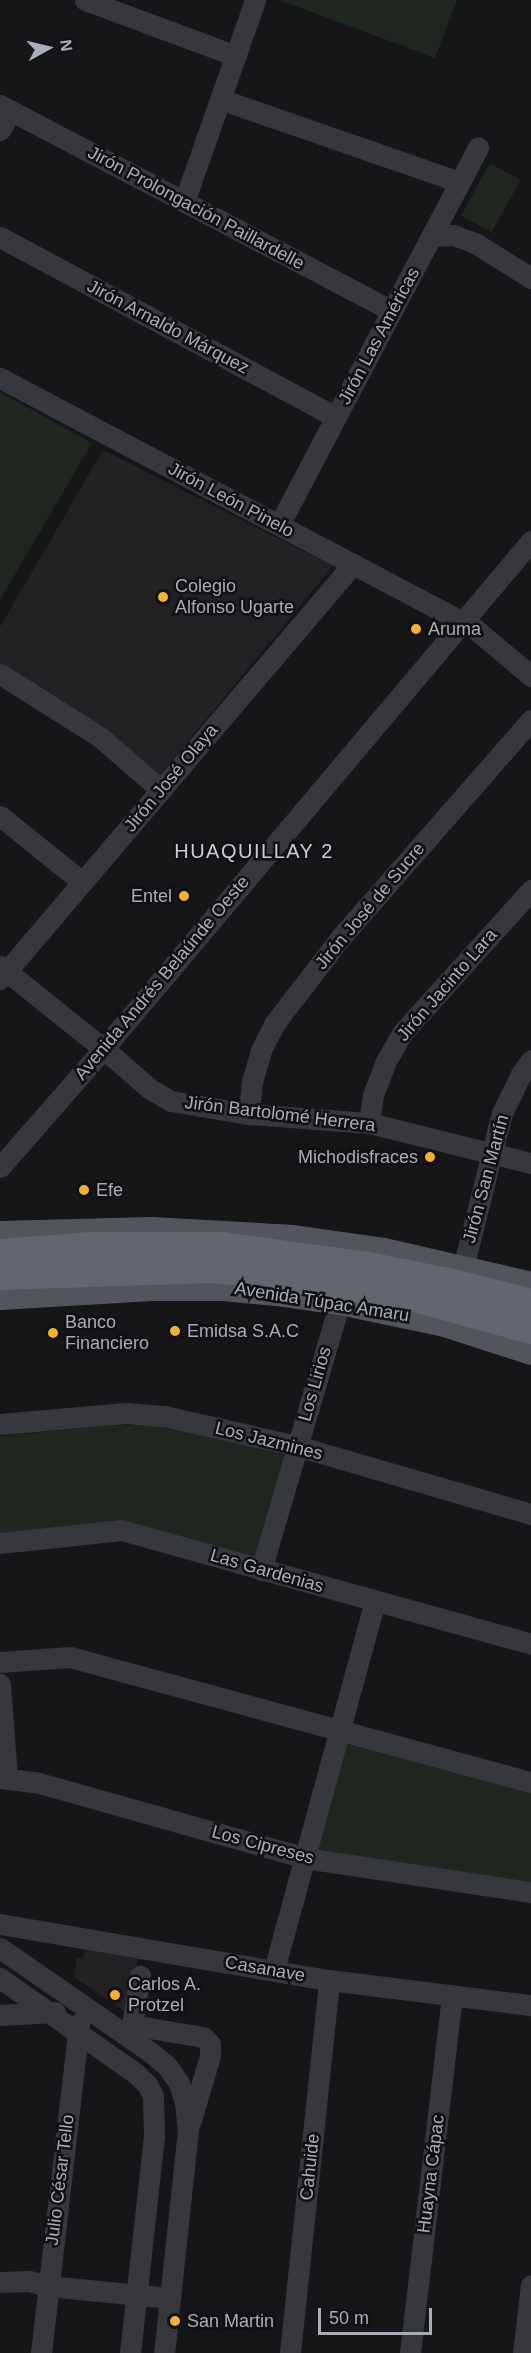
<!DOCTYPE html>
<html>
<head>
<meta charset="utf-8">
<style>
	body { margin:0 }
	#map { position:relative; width:531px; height:2353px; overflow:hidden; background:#161618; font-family:Arial,sans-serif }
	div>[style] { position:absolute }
	.built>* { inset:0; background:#222225 }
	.green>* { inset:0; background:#1e261f; transform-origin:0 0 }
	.minor>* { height:21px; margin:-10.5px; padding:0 10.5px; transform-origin:10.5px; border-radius:10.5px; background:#37383d }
	.major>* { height:27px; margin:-13.5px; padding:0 13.5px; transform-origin:13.5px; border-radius:13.5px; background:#53555c }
	.highway>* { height:30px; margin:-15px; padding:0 15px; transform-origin:15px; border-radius:15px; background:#63666e }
	.dots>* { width:16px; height:16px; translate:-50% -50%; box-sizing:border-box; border:3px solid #111113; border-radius:50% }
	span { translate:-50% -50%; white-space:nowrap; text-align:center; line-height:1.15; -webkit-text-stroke:5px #111113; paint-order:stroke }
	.street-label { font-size:18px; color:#a8adb8 }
	.poi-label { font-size:18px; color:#a8adb8 }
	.left { translate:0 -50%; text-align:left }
	.right { translate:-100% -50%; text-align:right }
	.neighbourhood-label { font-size:20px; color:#c9ccd4; letter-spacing:1.5px }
	.north { position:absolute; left:18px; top:18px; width:60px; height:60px; -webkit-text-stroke:4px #111113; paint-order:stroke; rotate:82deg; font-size:16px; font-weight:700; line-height:24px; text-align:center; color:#a8adb8 }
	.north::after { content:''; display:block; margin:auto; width:21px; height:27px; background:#a8adb8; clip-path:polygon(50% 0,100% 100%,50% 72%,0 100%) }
	.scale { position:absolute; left:318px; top:2308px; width:114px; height:27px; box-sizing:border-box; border:3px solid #a8adb8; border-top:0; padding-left:8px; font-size:18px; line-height:21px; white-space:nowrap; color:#a8adb8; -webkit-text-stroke:4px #111113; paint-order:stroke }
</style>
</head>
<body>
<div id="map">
	<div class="built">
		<i style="clip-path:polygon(103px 450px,333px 566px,160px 775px,103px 727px,0 663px,0 627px)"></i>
		<i style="clip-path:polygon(85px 1950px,138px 1958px,127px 2013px,74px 1977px,77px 1958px,83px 1958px)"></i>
	</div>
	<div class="green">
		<i style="clip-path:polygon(279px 0,457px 0,435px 58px)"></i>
		<i style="left:490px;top:163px;width:35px;height:60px;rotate:29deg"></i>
		<i style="clip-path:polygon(0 392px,92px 443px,0 600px)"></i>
		<i style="clip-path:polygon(116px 1425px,157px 1426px,181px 1430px,288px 1456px,256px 1559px,142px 1527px,0 1533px,0 1436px)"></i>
		<i style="clip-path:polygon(345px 1741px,531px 1790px,531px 1885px,315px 1852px)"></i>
	</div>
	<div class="minor">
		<i style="left:85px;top:0;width:161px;rotate:20.3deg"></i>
		<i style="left:220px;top:99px;width:254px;rotate:19.1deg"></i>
		<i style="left:0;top:105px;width:443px;rotate:27.7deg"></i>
		<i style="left:0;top:130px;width:22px;rotate:-60deg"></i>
		<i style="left:184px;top:202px;width:214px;rotate:-70.6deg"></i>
		<i style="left:432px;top:236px;width:21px;rotate:-3deg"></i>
		<i style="left:453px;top:235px;width:23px;rotate:20deg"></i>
		<i style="left:475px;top:243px;width:66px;rotate:32deg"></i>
		<i style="left:0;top:237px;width:381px;rotate:28.2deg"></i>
		<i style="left:0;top:378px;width:536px;rotate:27.81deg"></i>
		<i style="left:474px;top:628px;width:75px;rotate:40.1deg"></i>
		<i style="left:279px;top:525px;width:427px;rotate:-62.2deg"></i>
		<i style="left:0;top:674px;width:118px;rotate:32.2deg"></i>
		<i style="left:100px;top:737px;width:81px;rotate:41deg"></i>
		<i style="left:0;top:816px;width:105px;rotate:38.8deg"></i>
		<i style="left:0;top:966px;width:141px;rotate:38.7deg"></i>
		<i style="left:110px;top:1054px;width:53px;rotate:41.2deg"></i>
		<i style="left:150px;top:1089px;width:24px;rotate:30deg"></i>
		<i style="left:171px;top:1101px;width:79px;rotate:9.5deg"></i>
		<i style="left:249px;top:1114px;width:120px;rotate:4.3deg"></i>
		<i style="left:369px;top:1123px;width:167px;rotate:13.9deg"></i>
		<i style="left:0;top:979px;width:545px;rotate:-49.62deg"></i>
		<i style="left:249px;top:1114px;width:32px;rotate:-85deg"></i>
		<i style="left:252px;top:1082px;width:33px;rotate:-74deg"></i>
		<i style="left:261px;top:1050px;width:29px;rotate:-63deg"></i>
		<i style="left:274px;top:1024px;width:110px;rotate:-52.4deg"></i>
		<i style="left:341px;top:937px;width:288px;rotate:-48.8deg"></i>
		<i style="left:369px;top:1123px;width:28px;rotate:-82deg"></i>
		<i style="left:373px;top:1095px;width:34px;rotate:-69deg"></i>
		<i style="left:385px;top:1063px;width:34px;rotate:-60deg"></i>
		<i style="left:402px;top:1033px;width:193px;rotate:-47.9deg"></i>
		<i style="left:0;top:1167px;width:158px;rotate:-48.8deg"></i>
		<i style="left:104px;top:1048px;width:663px;rotate:-49.9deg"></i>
		<i style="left:463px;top:1268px;width:160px;rotate:-75.9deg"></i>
		<i style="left:502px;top:1113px;width:43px;rotate:-64deg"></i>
		<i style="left:521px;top:1074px;width:17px;rotate:-54deg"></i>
		<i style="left:0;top:1424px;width:126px;rotate:-5deg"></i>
		<i style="left:126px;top:1413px;width:38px;rotate:5deg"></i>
		<i style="left:164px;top:1416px;width:136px;rotate:12.7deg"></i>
		<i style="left:297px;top:1446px;width:244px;rotate:16.2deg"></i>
		<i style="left:0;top:1543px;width:122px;rotate:-6.1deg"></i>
		<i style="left:121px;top:1530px;width:426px;rotate:15.5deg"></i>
		<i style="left:261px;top:1570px;width:280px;rotate:-73.6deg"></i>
		<i style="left:0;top:1662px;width:70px;rotate:-4.1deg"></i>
		<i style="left:70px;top:1657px;width:478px;rotate:15.2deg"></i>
		<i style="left:0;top:1684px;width:94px;rotate:85.7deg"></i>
		<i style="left:0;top:1778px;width:39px;rotate:7deg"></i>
		<i style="left:39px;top:1783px;width:276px;rotate:15.7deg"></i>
		<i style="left:305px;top:1858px;width:229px;rotate:8.6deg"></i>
		<i style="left:0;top:1924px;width:334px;rotate:9.7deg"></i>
		<i style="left:329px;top:1980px;width:204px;rotate:7.1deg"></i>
		<i style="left:0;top:1948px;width:183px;rotate:34.7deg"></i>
		<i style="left:150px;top:2052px;width:22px;rotate:39deg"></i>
		<i style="left:167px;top:2066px;width:21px;rotate:55deg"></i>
		<i style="left:179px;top:2083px;width:21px;rotate:73deg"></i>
		<i style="left:185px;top:2103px;width:27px;rotate:84deg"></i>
		<i style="left:188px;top:2130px;width:224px;rotate:96.1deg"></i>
		<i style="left:274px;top:1970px;width:383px;rotate:-74.7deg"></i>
		<i style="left:0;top:1978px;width:165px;rotate:35.1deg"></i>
		<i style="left:135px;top:2073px;width:16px;rotate:43deg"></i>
		<i style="left:147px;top:2084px;width:13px;rotate:63deg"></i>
		<i style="left:153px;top:2096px;width:40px;rotate:88.6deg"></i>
		<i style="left:154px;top:2136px;width:218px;rotate:96.3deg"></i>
		<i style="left:0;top:2015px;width:55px;rotate:-3.1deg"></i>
		<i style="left:132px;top:2025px;width:50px;rotate:-80.7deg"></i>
		<i style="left:125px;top:2034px;width:11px;rotate:-52deg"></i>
		<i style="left:132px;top:2025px;width:72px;rotate:9.6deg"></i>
		<i style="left:203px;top:2037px;width:10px;rotate:45deg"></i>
		<i style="left:210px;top:2044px;width:12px;rotate:90deg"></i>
		<i style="left:210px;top:2056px;width:70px;rotate:106.6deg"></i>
		<i style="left:0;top:2282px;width:29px;rotate:-2deg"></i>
		<i style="left:29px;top:2281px;width:20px;rotate:15deg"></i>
		<i style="left:48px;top:2286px;width:123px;rotate:5.6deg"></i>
		<i style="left:41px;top:2353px;width:332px;rotate:-83.4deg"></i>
		<i style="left:290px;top:2353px;width:375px;rotate:-84deg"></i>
		<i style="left:410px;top:2353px;width:360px;rotate:-83.3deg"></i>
		<i style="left:523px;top:2353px;width:68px;rotate:-83.3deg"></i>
	</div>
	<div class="major">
		<i style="left:0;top:1234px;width:151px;rotate:-1.5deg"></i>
		<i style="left:151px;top:1230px;width:142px;rotate:3.2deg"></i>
		<i style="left:293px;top:1238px;width:91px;rotate:8.2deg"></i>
		<i style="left:383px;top:1251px;width:152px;rotate:12.9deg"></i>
		<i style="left:0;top:1296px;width:151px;rotate:-3.4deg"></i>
		<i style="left:151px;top:1287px;width:72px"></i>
		<i style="left:223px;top:1287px;width:53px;rotate:5.4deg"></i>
		<i style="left:276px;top:1292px;width:65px;rotate:8deg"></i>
		<i style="left:340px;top:1301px;width:106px;rotate:11.9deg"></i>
		<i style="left:444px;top:1323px;width:91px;rotate:17.8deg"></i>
	</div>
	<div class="highway">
		<i style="left:0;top:1254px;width:90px;rotate:-4.4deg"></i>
		<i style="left:90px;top:1247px;width:133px"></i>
		<i style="left:223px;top:1247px;width:146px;rotate:7.9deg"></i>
		<i style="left:368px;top:1267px;width:91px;rotate:11.4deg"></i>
		<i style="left:457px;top:1285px;width:76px;rotate:14.4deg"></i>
		<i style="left:0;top:1275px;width:213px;rotate:-1.9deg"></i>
		<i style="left:213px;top:1268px;width:63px;rotate:5.4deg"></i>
		<i style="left:276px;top:1274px;width:145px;rotate:9.5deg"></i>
		<i style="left:419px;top:1298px;width:116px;rotate:15.5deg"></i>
	</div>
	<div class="dots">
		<i style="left:163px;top:597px;background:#f2b134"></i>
		<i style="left:416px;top:629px;background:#f2b134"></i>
		<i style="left:184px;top:896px;background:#f2b134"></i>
		<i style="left:430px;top:1157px;background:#f2b134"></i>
		<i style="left:84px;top:1190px;background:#f2b134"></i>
		<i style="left:175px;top:1331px;background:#f2b134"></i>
		<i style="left:53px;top:1333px;background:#f2b134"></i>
		<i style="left:115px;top:1995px;background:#f2b134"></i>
		<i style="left:175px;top:2321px;background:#f2b134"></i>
	</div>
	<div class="street-label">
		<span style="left:196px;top:208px;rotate:28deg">Jirón Prolongación Paillardelle</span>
		<span style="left:168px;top:327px;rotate:28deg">Jirón Arnaldo Márquez</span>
		<span style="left:379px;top:336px;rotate:-62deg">Jirón Las Américas</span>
		<span style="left:231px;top:500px;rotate:28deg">Jirón León Pinelo</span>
		<span style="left:171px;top:778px;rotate:-50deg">Jirón José Olaya</span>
		<span style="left:370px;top:906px;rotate:-50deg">Jirón José de Sucre</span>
		<span style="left:162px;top:978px;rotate:-50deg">Avenida Andrés Belaúnde Oeste</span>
		<span style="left:447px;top:985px;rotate:-49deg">Jirón Jacinto Lara</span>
		<span style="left:280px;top:1114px;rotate:7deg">Jirón Bartolomé Herrera</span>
		<span style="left:486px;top:1179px;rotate:-75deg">Jirón San Martín</span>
		<span style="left:322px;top:1302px;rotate:9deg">Avenida Túpac Amaru</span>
		<span style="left:315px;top:1384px;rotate:-74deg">Los Lirios</span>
		<span style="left:269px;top:1441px;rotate:14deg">Los Jazmines</span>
		<span style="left:267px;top:1571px;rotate:16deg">Las Gardenias</span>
		<span style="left:263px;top:1845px;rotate:15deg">Los Cipreses</span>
		<span style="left:265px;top:1969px;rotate:10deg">Casanave</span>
		<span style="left:310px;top:2167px;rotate:-84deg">Cahuide</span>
		<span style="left:431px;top:2174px;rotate:-83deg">Huayna Cápac</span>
		<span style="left:60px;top:2180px;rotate:-83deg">Julio César Tello</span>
	</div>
	<div class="poi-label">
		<span class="left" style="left:175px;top:597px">Colegio<br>Alfonso Ugarte</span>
		<span class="left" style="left:428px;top:629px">Aruma</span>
		<span class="right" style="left:172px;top:896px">Entel</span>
		<span class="right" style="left:418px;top:1157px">Michodisfraces</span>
		<span class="left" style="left:96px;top:1190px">Efe</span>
		<span class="left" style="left:65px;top:1333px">Banco<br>Financiero</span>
		<span class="left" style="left:187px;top:1331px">Emidsa S.A.C</span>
		<span class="left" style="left:128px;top:1995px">Carlos A.<br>Protzel</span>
		<span class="left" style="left:187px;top:2321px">San Martin</span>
	</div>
	<div class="neighbourhood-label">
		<span style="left:254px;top:851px">HUAQUILLAY 2</span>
	</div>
	<div class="north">N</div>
	<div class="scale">50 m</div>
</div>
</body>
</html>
